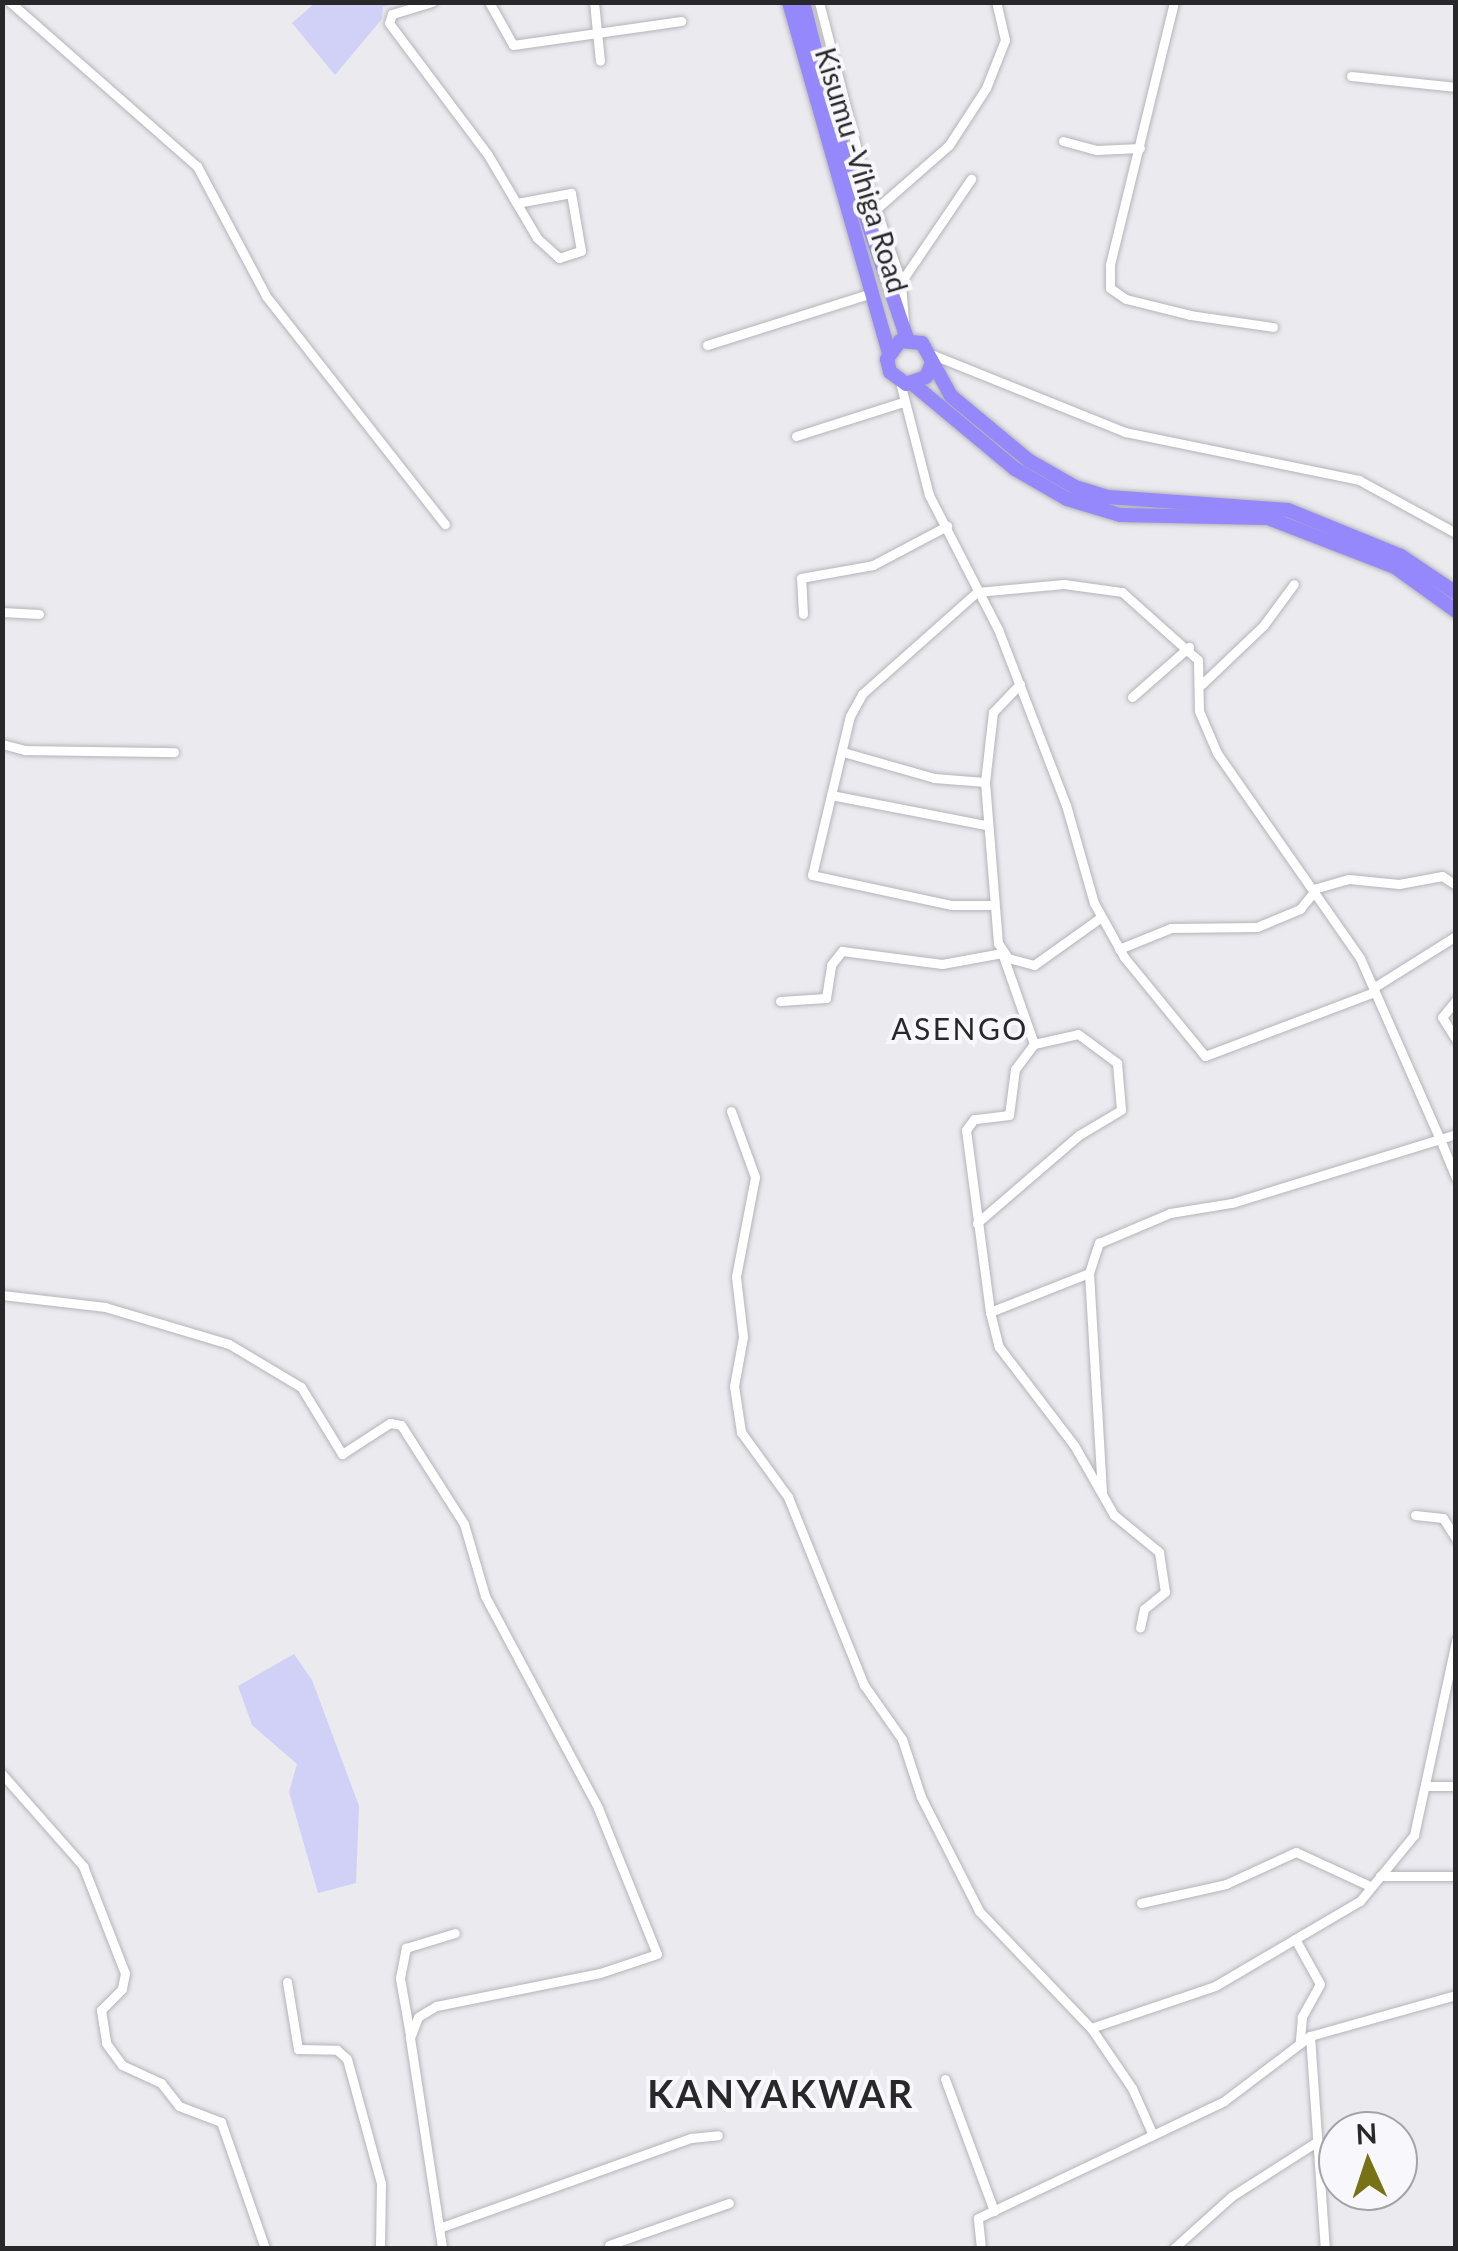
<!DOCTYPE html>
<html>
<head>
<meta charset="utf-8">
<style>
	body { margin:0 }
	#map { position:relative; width:1458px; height:2251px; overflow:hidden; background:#eaeaef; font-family:Lato,sans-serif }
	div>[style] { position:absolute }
	.green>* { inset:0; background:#d1d0f6 }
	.roads { filter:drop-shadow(0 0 2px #b4b4b9) drop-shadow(0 0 2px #b4b4b9) }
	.minor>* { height:9px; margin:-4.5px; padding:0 4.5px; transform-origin:4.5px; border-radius:4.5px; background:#fff }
	.highway>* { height:14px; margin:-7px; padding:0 7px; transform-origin:7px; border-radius:7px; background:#9587fc }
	span { translate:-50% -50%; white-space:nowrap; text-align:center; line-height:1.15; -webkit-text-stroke:8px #f7f7fc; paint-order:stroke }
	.street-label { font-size:28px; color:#28282a }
	.neighbourhood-label { font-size:30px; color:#28282a; letter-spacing:2.5px }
	.district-label { font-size:38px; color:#28282a; font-weight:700; letter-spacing:2.5px }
	.frame { position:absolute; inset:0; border:5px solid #28282a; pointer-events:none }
	.north { position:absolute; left:1318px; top:2111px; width:100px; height:100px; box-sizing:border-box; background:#f7f7fc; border:2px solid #a4a4a8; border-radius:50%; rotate:357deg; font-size:28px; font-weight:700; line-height:40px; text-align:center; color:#28282a }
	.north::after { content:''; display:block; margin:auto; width:35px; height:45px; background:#767215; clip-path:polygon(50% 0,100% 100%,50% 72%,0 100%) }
</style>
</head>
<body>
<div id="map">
	<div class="green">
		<i style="clip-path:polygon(315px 3px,315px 2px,397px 3px,383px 7px,382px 19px,335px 75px,292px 23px)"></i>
		<i style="clip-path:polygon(294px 1654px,312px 1680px,359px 1806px,356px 1883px,318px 1893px,289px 1792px,297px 1764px,252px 1725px,238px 1686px)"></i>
	</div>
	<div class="roads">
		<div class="minor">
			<i style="left:10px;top:2px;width:249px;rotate:41.3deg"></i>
			<i style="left:197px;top:166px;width:147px;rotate:62deg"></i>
			<i style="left:266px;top:296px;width:290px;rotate:51.9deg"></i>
			<i style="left:432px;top:2px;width:42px;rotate:163.3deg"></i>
			<i style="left:392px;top:14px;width:9px;rotate:108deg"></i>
			<i style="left:389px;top:23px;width:165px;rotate:53.1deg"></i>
			<i style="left:488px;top:155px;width:96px;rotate:59.4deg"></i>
			<i style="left:537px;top:238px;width:30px;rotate:42deg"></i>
			<i style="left:559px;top:258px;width:23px;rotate:-18deg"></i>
			<i style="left:581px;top:251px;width:59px;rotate:-99.8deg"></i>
			<i style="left:571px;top:193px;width:55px;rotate:169.5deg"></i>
			<i style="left:489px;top:2px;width:49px;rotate:60.8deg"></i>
			<i style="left:513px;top:45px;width:170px;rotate:-8.1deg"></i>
			<i style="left:594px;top:2px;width:59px;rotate:84.2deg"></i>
			<i style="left:819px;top:2px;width:168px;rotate:75.6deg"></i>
			<i style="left:861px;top:165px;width:124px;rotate:71.1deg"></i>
			<i style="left:901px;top:282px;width:40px;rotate:85.7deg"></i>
			<i style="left:1174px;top:2px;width:271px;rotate:103.7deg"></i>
			<i style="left:1110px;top:265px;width:23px;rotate:90deg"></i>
			<i style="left:1110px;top:288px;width:19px;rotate:35deg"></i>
			<i style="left:1126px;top:299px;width:66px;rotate:14deg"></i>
			<i style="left:1190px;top:315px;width:84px;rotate:8.2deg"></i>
			<i style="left:1351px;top:76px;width:106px;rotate:6deg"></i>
			<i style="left:1063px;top:141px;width:35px;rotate:15deg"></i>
			<i style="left:1097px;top:150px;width:43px;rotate:-2.7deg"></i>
			<i style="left:876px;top:209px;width:97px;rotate:-41.2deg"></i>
			<i style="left:949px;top:145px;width:68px;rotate:-57deg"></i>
			<i style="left:986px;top:88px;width:52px;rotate:-68.4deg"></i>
			<i style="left:1005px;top:40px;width:39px;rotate:-103deg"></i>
			<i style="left:901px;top:282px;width:125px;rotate:-55.8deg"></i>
			<i style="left:707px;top:345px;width:173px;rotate:-17.5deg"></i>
			<i style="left:931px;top:354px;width:209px;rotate:21.9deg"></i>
			<i style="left:1125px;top:432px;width:239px;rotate:11.6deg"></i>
			<i style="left:1359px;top:480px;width:111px;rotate:28.7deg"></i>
			<i style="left:900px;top:382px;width:117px;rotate:75.6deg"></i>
			<i style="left:929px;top:495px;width:151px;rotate:62.8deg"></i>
			<i style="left:998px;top:629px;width:189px;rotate:68.9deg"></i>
			<i style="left:1066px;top:805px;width:102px;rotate:74.1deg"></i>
			<i style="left:1094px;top:903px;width:62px;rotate:60.9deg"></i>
			<i style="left:1124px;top:957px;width:128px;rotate:50.7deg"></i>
			<i style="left:1205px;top:1056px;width:181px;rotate:-20.7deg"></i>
			<i style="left:796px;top:436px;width:112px;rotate:-17.6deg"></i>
			<i style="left:2px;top:612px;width:37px;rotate:3deg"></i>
			<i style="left:803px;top:614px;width:36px;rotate:-93deg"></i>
			<i style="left:801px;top:578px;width:73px;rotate:-10.2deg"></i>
			<i style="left:873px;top:565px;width:84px;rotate:-27.8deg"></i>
			<i style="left:1020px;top:684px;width:39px;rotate:134deg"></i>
			<i style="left:993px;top:712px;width:70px;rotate:96.5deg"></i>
			<i style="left:985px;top:782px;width:162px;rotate:85.4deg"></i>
			<i style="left:998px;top:943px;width:18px;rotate:56deg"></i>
			<i style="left:1008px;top:958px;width:27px;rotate:15deg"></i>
			<i style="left:1034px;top:965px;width:81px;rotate:-35.5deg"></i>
			<i style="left:1202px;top:684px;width:84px;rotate:-43.6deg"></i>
			<i style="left:1263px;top:626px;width:52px;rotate:-53.6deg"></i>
			<i style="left:1132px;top:697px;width:76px;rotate:-41.3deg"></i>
			<i style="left:2px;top:744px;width:24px;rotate:15deg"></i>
			<i style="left:25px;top:750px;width:149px;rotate:0.8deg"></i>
			<i style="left:843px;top:752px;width:95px;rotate:15.9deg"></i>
			<i style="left:934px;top:778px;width:51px;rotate:4.5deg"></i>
			<i style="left:831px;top:795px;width:158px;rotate:11deg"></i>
			<i style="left:994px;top:905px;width:43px;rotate:180deg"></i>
			<i style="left:951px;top:905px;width:142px;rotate:-167.8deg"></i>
			<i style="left:812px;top:875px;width:163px;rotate:-76.6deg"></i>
			<i style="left:850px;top:716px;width:25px;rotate:-61deg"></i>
			<i style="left:862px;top:694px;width:154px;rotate:-41.6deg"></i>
			<i style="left:977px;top:592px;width:87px;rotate:-5.3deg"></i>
			<i style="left:1064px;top:584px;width:59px;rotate:7.9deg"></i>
			<i style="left:1122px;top:592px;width:102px;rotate:41.8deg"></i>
			<i style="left:1198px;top:660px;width:51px;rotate:88.9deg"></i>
			<i style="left:1199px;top:711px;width:46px;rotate:66.8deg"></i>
			<i style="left:1217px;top:753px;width:250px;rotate:55.1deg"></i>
			<i style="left:1360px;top:958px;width:198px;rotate:66.2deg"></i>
			<i style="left:1440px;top:1139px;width:17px;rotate:-17deg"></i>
			<i style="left:1119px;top:949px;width:56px;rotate:-22deg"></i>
			<i style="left:1171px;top:928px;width:86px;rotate:-0.7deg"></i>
			<i style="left:1257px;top:927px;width:47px;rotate:-22.7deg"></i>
			<i style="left:1300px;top:909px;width:27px;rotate:-51deg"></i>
			<i style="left:1317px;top:888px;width:33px;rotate:-16deg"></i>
			<i style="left:1349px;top:879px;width:50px;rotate:5.7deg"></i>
			<i style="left:1399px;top:884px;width:44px;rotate:-10.5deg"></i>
			<i style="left:1442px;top:876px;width:17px;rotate:33deg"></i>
			<i style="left:1373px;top:988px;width:98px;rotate:-32.1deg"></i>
			<i style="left:1456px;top:1000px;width:22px;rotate:129deg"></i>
			<i style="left:1442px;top:1017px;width:26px;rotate:58deg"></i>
			<i style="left:780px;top:1001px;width:46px;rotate:-3.7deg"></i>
			<i style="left:826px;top:998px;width:33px;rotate:-81deg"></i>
			<i style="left:831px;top:965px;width:18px;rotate:-52deg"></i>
			<i style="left:842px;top:951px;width:101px;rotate:7.4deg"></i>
			<i style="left:942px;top:964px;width:61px;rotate:-10.4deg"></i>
			<i style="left:1002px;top:953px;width:96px;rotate:70.6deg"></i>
			<i style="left:1034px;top:1044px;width:45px;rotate:-12.8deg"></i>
			<i style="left:1078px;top:1034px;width:49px;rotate:36.6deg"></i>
			<i style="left:1117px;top:1063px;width:47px;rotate:85.1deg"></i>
			<i style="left:1121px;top:1110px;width:49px;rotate:149.2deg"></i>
			<i style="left:1079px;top:1135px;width:135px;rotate:139.2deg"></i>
			<i style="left:1034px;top:1044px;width:31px;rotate:127deg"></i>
			<i style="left:1015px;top:1069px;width:46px;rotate:97.4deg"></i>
			<i style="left:1009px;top:1115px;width:35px;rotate:173deg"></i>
			<i style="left:974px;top:1119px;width:14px;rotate:126deg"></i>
			<i style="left:966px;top:1130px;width:184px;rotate:82.5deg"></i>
			<i style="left:990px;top:1312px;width:36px;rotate:76deg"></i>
			<i style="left:999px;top:1347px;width:123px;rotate:52.6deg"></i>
			<i style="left:1074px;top:1445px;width:81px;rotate:60.3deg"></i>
			<i style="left:1114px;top:1515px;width:58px;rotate:39.4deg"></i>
			<i style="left:1159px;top:1552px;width:40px;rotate:81.5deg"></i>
			<i style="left:1165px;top:1592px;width:27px;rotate:141deg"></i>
			<i style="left:1144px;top:1609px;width:19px;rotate:102deg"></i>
			<i style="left:731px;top:1111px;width:70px;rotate:70deg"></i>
			<i style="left:755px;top:1177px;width:102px;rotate:100.8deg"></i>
			<i style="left:736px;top:1277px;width:60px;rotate:83.3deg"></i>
			<i style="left:743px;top:1337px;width:50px;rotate:100.4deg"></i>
			<i style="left:734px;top:1386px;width:47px;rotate:81.3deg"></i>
			<i style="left:741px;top:1432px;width:80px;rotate:54.1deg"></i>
			<i style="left:788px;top:1497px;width:203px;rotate:68deg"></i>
			<i style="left:864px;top:1685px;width:66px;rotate:54.9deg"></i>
			<i style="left:902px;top:1739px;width:61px;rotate:71.9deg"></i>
			<i style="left:921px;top:1797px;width:128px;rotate:63deg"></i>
			<i style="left:979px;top:1911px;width:162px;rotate:46.3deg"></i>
			<i style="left:1091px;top:2028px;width:73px;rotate:55.7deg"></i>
			<i style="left:1132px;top:2088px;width:49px;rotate:66deg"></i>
			<i style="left:2px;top:1295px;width:104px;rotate:6.6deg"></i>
			<i style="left:105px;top:1307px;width:129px;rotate:16.6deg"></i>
			<i style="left:229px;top:1344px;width:84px;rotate:30.8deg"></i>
			<i style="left:301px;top:1387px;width:79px;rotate:58.5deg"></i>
			<i style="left:342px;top:1454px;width:57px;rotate:-32.9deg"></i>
			<i style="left:390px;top:1423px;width:11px;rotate:10deg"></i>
			<i style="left:401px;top:1425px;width:117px;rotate:57.5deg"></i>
			<i style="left:464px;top:1524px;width:75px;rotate:73.7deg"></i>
			<i style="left:485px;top:1596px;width:240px;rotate:61.9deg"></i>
			<i style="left:598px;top:1808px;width:157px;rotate:68deg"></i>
			<i style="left:657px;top:1954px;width:60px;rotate:161.6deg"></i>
			<i style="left:600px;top:1973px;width:167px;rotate:168.6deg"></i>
			<i style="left:436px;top:2006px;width:21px;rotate:149deg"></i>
			<i style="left:418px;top:2017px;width:22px;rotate:111deg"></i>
			<i style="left:410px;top:2038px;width:212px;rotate:81.3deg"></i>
			<i style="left:990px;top:1312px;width:106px;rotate:-21.5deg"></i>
			<i style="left:1102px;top:1492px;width:219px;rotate:-93.4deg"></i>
			<i style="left:1089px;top:1273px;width:32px;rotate:-72deg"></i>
			<i style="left:1099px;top:1243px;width:77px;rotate:-22.9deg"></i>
			<i style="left:1170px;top:1213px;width:63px;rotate:-9.2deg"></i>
			<i style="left:1232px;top:1203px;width:218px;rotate:-17.1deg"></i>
			<i style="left:1440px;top:1139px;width:42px;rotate:67.7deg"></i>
			<i style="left:1415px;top:1515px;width:28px;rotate:6deg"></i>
			<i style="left:1443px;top:1518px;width:25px;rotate:58deg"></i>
			<i style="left:2px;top:1774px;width:123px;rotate:48.6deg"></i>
			<i style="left:83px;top:1866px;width:115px;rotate:68.6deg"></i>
			<i style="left:125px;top:1973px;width:16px;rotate:101deg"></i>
			<i style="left:122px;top:1989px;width:30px;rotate:135deg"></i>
			<i style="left:101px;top:2010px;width:33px;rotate:81deg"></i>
			<i style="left:106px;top:2043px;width:27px;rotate:54deg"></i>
			<i style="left:122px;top:2065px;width:43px;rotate:24.8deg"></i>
			<i style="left:161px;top:2083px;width:29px;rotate:52deg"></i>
			<i style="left:179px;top:2106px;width:45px;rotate:20.9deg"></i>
			<i style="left:221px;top:2122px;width:133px;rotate:70.8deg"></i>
			<i style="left:1425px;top:1786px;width:31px"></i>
			<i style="left:1380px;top:1876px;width:76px"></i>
			<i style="left:1141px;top:1903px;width:87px;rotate:-12.6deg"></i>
			<i style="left:1226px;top:1884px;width:77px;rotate:-24.6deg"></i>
			<i style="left:1296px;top:1852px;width:81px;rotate:24.7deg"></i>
			<i style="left:1295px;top:1939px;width:51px;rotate:60.9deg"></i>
			<i style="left:1320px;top:1984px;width:38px;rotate:119deg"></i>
			<i style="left:1302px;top:2017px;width:25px;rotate:95deg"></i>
			<i style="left:287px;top:1982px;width:68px;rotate:80.7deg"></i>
			<i style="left:298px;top:2049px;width:39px;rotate:1deg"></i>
			<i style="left:337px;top:2050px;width:13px;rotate:42deg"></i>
			<i style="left:347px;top:2059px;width:129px;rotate:74.7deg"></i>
			<i style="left:381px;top:2183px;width:65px;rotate:90.9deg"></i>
			<i style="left:1091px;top:2028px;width:131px;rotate:-18.7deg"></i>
			<i style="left:1215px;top:1986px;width:168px;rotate:-30.4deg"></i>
			<i style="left:1360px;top:1901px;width:85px;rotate:-50.7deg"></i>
			<i style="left:1414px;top:1835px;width:199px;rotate:-77.8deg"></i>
			<i style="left:410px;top:2035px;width:58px;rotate:-100deg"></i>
			<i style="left:400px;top:1978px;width:31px;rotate:-79deg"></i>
			<i style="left:406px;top:1948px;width:51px;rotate:-17deg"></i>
			<i style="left:1310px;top:2036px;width:213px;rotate:86deg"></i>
			<i style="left:945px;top:2079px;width:141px;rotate:69.6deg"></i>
			<i style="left:439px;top:2228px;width:268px;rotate:-19.7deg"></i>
			<i style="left:691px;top:2138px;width:27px;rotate:-6deg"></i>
			<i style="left:609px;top:2245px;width:127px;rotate:-19.3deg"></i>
			<i style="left:981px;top:2248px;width:30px;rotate:-96deg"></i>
			<i style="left:978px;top:2218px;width:272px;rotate:-25.4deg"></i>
			<i style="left:1224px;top:2101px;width:108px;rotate:-37.1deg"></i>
			<i style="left:1310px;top:2036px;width:152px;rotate:-15.7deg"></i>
			<i style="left:1174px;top:2248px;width:78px;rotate:-41.9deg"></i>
			<i style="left:1232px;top:2196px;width:102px;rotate:-32.6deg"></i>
		</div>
		<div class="highway">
			<i style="left:789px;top:2px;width:364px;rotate:74.1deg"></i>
			<i style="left:803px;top:2px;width:115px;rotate:76deg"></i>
			<i style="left:831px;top:114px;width:237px;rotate:71.3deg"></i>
			<i style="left:932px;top:363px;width:15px;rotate:113deg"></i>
			<i style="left:926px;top:377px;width:21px;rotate:161deg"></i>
			<i style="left:906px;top:384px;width:20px;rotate:-143deg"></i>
			<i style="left:890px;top:372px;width:13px;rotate:-103deg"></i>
			<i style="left:887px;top:359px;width:22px;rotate:-54deg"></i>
			<i style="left:900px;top:341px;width:22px;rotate:5deg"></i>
			<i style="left:922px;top:343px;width:60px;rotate:61.3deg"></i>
			<i style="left:951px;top:396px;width:100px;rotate:39.7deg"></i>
			<i style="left:1028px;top:460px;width:54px;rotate:29.9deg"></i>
			<i style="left:1075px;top:487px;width:34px;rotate:17deg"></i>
			<i style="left:1108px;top:497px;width:180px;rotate:4.1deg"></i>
			<i style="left:1288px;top:510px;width:122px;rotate:22.2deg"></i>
			<i style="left:1401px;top:556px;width:66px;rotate:33.9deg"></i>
			<i style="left:913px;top:384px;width:133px;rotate:39.8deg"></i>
			<i style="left:1015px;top:469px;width:60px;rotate:30deg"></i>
			<i style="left:1067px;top:499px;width:55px;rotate:16.8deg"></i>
			<i style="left:1120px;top:515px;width:148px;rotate:1.2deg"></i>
			<i style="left:1268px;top:518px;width:136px;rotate:21.1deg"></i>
			<i style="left:1395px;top:567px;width:75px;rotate:35.8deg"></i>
		</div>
	</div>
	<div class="street-label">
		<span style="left:862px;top:170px;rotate:73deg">Kisumu -Vihiga Road</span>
	</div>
	<div class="neighbourhood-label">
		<span style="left:960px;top:1028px">ASENGO</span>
	</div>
	<div class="district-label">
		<span style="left:781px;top:2094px">KANYAKWAR</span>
	</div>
	<div class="frame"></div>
	<div class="north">N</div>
</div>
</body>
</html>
